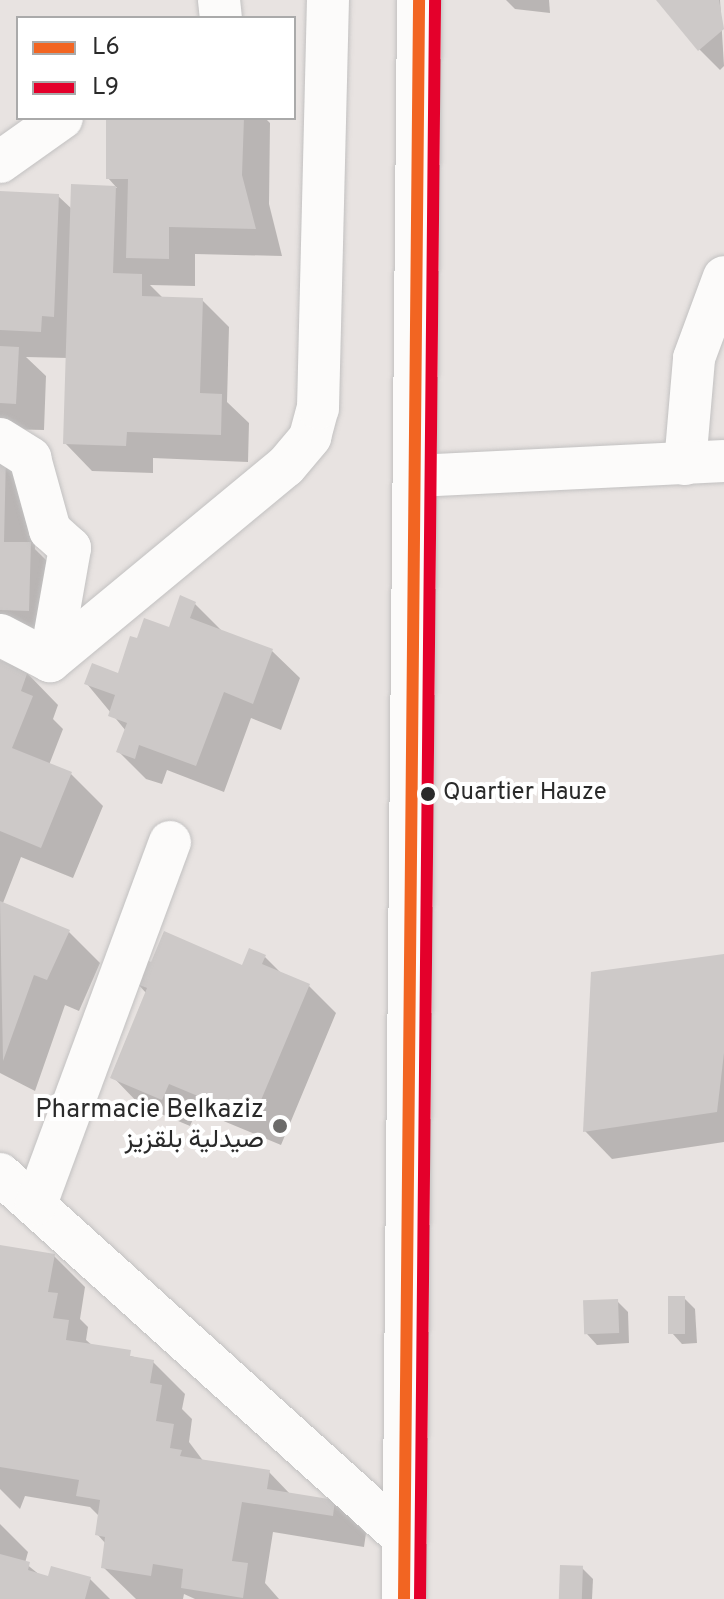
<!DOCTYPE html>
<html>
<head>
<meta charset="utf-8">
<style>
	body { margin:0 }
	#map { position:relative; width:724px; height:1599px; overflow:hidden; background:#e8e3e1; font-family:Overpass,Vazirmatn,sans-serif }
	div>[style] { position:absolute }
	.shadow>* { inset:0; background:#0003 }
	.building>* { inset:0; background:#cdc9c8; transform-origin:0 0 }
	.roads { filter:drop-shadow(0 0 2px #c2c1c1) drop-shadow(0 0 2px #c2c1c1) }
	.minor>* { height:42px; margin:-21px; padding:0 21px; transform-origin:21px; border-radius:21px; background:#fcfbfa }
	.secondary>* { height:44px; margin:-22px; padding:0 22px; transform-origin:22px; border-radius:22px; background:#fcfbfa }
	.bus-1>* { height:12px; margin:-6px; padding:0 6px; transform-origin:6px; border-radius:6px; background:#f26522 }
	.bus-2>* { height:12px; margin:-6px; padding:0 6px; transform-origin:6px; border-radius:6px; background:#e4002b }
	.dots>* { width:22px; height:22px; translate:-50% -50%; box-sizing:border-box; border:4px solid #fff; border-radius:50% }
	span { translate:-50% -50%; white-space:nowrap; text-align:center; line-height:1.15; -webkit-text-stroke:8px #fff; paint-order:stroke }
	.bus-label { font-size:24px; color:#2a2a2a }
	.left { translate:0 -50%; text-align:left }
	.poi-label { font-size:26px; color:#2a2a2a }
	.right { translate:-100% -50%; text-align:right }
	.legend { position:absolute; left:16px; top:16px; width:280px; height:104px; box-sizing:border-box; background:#fff; border:2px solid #aaa; margin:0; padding:10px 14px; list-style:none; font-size:24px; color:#2a2a2a }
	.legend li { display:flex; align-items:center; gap:16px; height:40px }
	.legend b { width:40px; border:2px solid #aaa }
</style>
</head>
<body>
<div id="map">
	<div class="shadow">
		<i style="clip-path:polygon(506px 0,549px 0,550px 13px,515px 9px)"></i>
		<i style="clip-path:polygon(658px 0,720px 0,724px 66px,720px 70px,699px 49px)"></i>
		<i style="clip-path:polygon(108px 118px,265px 118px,270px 123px,269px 204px,282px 256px,195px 254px,195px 286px,150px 285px,163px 298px,202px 300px,229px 327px,227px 402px,249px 423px,248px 462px,153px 458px,153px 473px,92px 471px,65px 443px,68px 358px,26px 357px,46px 376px,44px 430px,0 429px,0 193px,58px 196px,73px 210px,73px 186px,117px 188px,108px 178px)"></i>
		<i style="clip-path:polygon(0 458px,37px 490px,35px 549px,62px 576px,60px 642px,0 640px)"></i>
		<i style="clip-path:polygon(195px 604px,222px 631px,272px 651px,300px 678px,281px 730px,251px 718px,224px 792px,167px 770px,162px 784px,146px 779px,118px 751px,126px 731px,87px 684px,120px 675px,138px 640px,170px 630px)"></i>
		<i style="clip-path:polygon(0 662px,27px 673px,58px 705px,53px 719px,63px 729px,49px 765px,71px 774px,103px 806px,73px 878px,21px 857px,3px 903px,69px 932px,100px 963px,79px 1011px,65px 1005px,35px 1091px,0 1073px)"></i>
		<i style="clip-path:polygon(724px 956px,724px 1142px,612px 1159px,585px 1131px)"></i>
		<i style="clip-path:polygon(265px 957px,282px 974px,309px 986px,336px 1013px,281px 1145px,197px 1110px,190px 1126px,140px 1105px,113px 1077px,147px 994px,135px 981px,152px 965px,243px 967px)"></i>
		<i style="clip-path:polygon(0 1247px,54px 1256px,85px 1287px,80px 1319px,88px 1327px,86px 1340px,93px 1346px,153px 1362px,185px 1394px,182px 1409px,192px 1419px,189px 1442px,204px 1462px,269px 1472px,291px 1495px,334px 1501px,366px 1533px,364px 1547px,273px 1532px,265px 1583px,279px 1599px,195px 1599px,184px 1594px,183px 1599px,136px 1599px,103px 1567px,106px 1544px,97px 1534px,99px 1516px,90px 1507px,25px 1496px,20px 1509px,0 1489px)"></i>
		<i style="clip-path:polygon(684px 1298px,695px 1309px,697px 1343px,682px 1344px,672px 1333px)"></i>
		<i style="clip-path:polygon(617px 1301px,628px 1312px,629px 1343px,597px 1345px,587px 1334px)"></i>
		<i style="clip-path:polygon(0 1524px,28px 1552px,25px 1563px,41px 1576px,90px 1579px,110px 1599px,0 1599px)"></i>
		<i style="clip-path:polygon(582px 1568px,593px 1579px,592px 1599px,561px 1599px)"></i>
	</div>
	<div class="building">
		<i style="clip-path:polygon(656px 0,719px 0,724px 29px,698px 51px)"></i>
		<i style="clip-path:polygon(106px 118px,244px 118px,242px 175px,256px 229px,169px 227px,169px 259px,126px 258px,128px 179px,106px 179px)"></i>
		<i style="clip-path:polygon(71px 184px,116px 186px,113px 273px,142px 274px,142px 296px,203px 298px,200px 393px,222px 394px,221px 435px,127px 432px,126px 446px,63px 444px)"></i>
		<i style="clip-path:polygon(0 191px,59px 194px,54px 317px,42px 316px,41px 332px,0 330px)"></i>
		<i style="left:0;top:346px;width:19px;height:57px;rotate:3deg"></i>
		<i style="clip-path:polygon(0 456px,6px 456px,4px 542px,31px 542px,29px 611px,0 610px)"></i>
		<i style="clip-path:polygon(180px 595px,196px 602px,190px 618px,273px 649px,253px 704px,224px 692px,196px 766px,139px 745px,135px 759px,116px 752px,127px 723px,108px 716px,115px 695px,84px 684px,92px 663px,118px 673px,130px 636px,137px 638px,144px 618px,169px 627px)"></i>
		<i style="clip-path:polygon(0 660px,28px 671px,21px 691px,33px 696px,12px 748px,72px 772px,41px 848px,0 831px)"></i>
		<i style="clip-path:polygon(0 901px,70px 930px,47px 980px,34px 975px,3px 1061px)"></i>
		<i style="clip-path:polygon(164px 931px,242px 965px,249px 948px,266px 955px,262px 964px,310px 984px,253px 1119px,169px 1084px,162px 1100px,110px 1078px,147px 988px,132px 982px,142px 958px,151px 962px)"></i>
		<i style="clip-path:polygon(724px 954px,724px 1053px,717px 1112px,583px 1132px,591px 972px)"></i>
		<i style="clip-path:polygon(0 1245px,55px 1254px,48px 1292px,58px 1293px,53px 1318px,69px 1320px,66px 1340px,131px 1350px,130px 1356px,154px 1360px,150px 1383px,162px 1385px,156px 1421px,174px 1424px,170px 1448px,182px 1450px,180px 1456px,270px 1470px,267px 1489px,335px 1500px,333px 1516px,242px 1502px,232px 1561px,248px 1563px,243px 1598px,181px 1588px,183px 1569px,153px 1564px,151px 1576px,101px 1568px,105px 1537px,95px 1535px,100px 1500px,76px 1496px,79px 1480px,0 1467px)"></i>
		<i style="left:668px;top:1296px;width:17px;height:38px"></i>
		<i style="left:618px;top:1299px;width:34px;height:35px;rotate:88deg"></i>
		<i style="clip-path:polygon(0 1554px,30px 1562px,28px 1570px,48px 1576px,51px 1566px,91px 1577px,85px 1599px,0 1599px)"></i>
		<i style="left:560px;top:1565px;width:23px;height:34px;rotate:2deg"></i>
	</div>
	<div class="roads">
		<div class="minor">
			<i style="left:219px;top:0;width:18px;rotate:84deg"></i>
			<i style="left:0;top:162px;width:76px;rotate:-35.4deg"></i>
			<i style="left:0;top:439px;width:36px;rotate:32deg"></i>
			<i style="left:30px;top:458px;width:75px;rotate:74.5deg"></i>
			<i style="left:50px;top:530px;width:27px;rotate:42deg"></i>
			<i style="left:70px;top:548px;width:115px;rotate:100deg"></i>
			<i style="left:685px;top:464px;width:106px;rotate:-85.1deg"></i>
			<i style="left:694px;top:358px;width:86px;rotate:-69.7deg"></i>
			<i style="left:416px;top:476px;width:308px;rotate:-2.8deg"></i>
			<i style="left:0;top:635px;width:56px;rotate:27.5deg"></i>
			<i style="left:50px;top:661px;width:306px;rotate:-39.6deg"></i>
			<i style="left:286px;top:466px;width:38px;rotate:-50deg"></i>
			<i style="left:310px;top:437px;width:30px;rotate:-75deg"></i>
			<i style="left:318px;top:408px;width:408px;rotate:-88.6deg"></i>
			<i style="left:0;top:1174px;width:545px;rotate:42.03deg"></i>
			<i style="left:36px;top:1204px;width:386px;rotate:-69.7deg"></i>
		</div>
		<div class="secondary">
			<i style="left:404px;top:1599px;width:1599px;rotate:-89.46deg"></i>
		</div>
	</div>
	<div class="bus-1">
		<i style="left:404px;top:1599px;width:1599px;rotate:-89.46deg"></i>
	</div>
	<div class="bus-2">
		<i style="left:420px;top:1599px;width:1599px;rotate:-89.46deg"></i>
	</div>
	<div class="dots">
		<i style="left:428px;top:794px;background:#2a2a2a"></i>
		<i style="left:280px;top:1126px;background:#6c6b6a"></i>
	</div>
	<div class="bus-label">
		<span class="left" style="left:443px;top:794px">Quartier Hauze</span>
	</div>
	<div class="poi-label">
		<span class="right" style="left:264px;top:1126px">Pharmacie Belkaziz<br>صيدلية بلقزيز</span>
	</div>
	<ul class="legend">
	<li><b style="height:10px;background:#f26522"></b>L6</li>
	<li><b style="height:10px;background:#e4002b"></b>L9</li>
	</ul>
</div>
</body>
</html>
